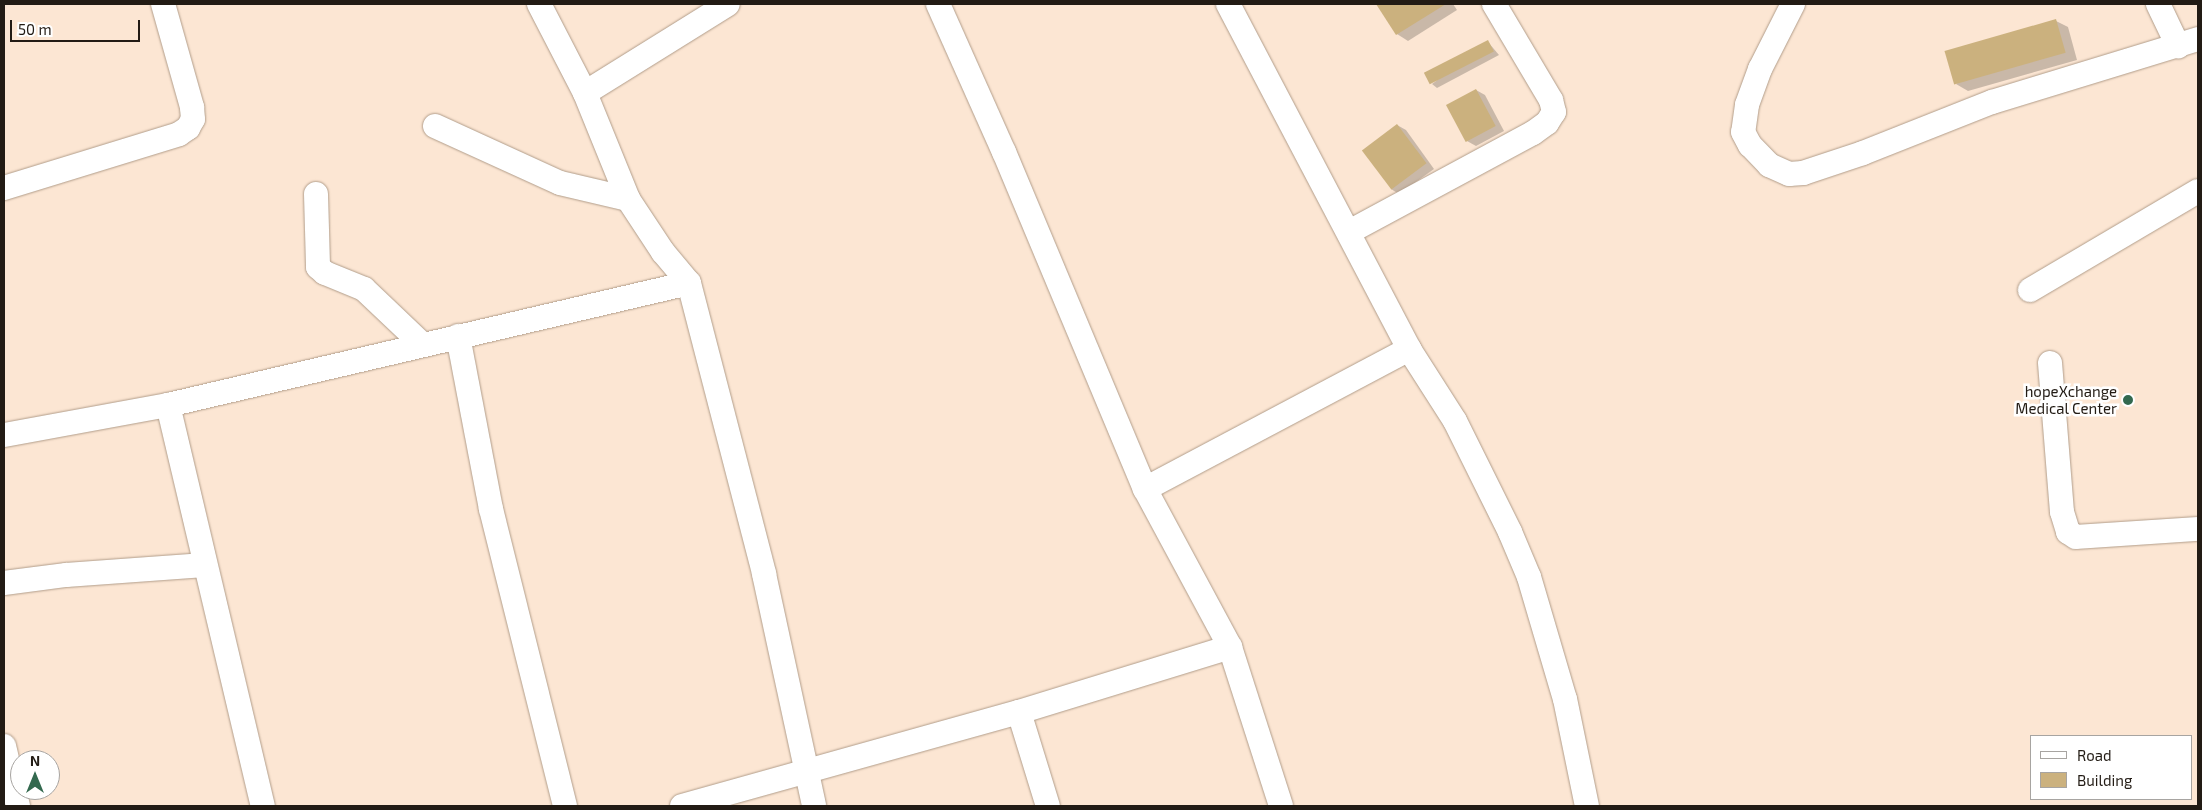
<!DOCTYPE html>
<html>
<head>
<meta charset="utf-8">
<style>
	body { margin:0 }
	#map { position:relative; width:2202px; height:810px; overflow:hidden; background:#fce6d3; font-family:"Exo 2",sans-serif }
	div>[style] { position:absolute }
	.shadow>* { inset:0; background:#0003 }
	.building>* { inset:0; background:#cbb17e; transform-origin:0 0 }
	.roads { filter:drop-shadow(0 0 1px #b19d8a) drop-shadow(0 0 1px #b19d8a) }
	.minor>* { height:24px; margin:-12px; padding:0 12px; transform-origin:12px; border-radius:12px; background:#fff }
	.dots>* { width:14px; height:14px; translate:-50% -50%; box-sizing:border-box; border:2px solid #fff; border-radius:50% }
	span { translate:-50% -50%; white-space:nowrap; text-align:center; line-height:1.15; -webkit-text-stroke:5px #fff; paint-order:stroke }
	.poi-label { font-size:15px; color:#221b14 }
	.right { translate:-100% -50%; text-align:right }
	.frame { position:absolute; inset:0; border:5px solid #221b14; pointer-events:none }
	.legend { position:absolute; left:2030px; top:735px; width:162px; height:65px; box-sizing:border-box; background:#fff; border:1px solid #a7a4a1; margin:0; padding:6px 9px; list-style:none; font-size:15px; color:#221b14 }
	.legend li { display:flex; align-items:center; gap:10px; height:25px }
	.legend b { width:25px; border:1px solid #a7a4a1 }
	.north { position:absolute; left:10px; top:750px; width:50px; height:50px; box-sizing:border-box; background:#fff; border:1px solid #a7a4a1; border-radius:50%; rotate:0deg; font-size:14px; font-weight:700; line-height:20px; text-align:center; color:#221b14 }
	.north::after { content:''; display:block; margin:auto; width:18px; height:22px; background:#33694f; clip-path:polygon(50% 0,100% 100%,50% 72%,0 100%) }
	.scale { position:absolute; left:10px; top:20px; width:130px; height:22px; box-sizing:border-box; border:2px solid #221b14; border-top:0; padding-left:6px; font-size:15px; line-height:18px; white-space:nowrap; color:#221b14; -webkit-text-stroke:4px #fff; paint-order:stroke }
</style>
</head>
<body>
<div id="map">
	<div class="shadow">
		<i style="clip-path:polygon(1377px 4px,1453px 4px,1457px 10px,1408px 41px,1397px 34px)"></i>
		<i style="clip-path:polygon(2056px 21px,2068px 27px,2077px 60px,1968px 91px,1956px 84px)"></i>
		<i style="clip-path:polygon(1488px 42px,1499px 55px,1437px 88px,1432px 84px)"></i>
		<i style="clip-path:polygon(1476px 90px,1485px 95px,1504px 131px,1476px 146px,1467px 141px)"></i>
		<i style="clip-path:polygon(1397px 125px,1406px 130px,1434px 169px,1399px 194px,1391px 189px)"></i>
	</div>
	<div class="building">
		<i style="clip-path:polygon(1376px 4px,1446px 4px,1396px 35px)"></i>
		<i style="left:2056px;top:19px;width:35px;height:116px;rotate:74deg"></i>
		<i style="left:1488px;top:40px;width:13px;height:72px;rotate:63deg"></i>
		<i style="left:1476px;top:89px;width:42px;height:34px;rotate:62deg"></i>
		<i style="left:1397px;top:124px;width:49px;height:44px;rotate:53deg"></i>
	</div>
	<div class="roads">
		<div class="minor">
			<i style="left:539px;top:4px;width:100px;rotate:62.7deg"></i>
			<i style="left:585px;top:93px;width:114px;rotate:67.9deg"></i>
			<i style="left:628px;top:199px;width:64px;rotate:56.6deg"></i>
			<i style="left:663px;top:252px;width:40px;rotate:50deg"></i>
			<i style="left:689px;top:283px;width:301px;rotate:75.5deg"></i>
			<i style="left:764px;top:574px;width:237px;rotate:77.8deg"></i>
			<i style="left:938px;top:4px;width:162px;rotate:66deg"></i>
			<i style="left:1004px;top:152px;width:365px;rotate:67.3deg"></i>
			<i style="left:1145px;top:489px;width:179px;rotate:61.7deg"></i>
			<i style="left:1230px;top:647px;width:167px;rotate:72.2deg"></i>
			<i style="left:1228px;top:4px;width:390px;rotate:62.3deg"></i>
			<i style="left:1409px;top:349px;width:85px;rotate:57.4deg"></i>
			<i style="left:1455px;top:421px;width:124px;rotate:63.6deg"></i>
			<i style="left:1510px;top:532px;width:49px;rotate:67.1deg"></i>
			<i style="left:1529px;top:577px;width:127px;rotate:73.6deg"></i>
			<i style="left:1565px;top:699px;width:109px;rotate:78.4deg"></i>
			<i style="left:1793px;top:4px;width:73px;rotate:116.9deg"></i>
			<i style="left:1760px;top:69px;width:38px;rotate:110deg"></i>
			<i style="left:1747px;top:105px;width:27px;rotate:98deg"></i>
			<i style="left:1743px;top:132px;width:15px;rotate:62deg"></i>
			<i style="left:1750px;top:145px;width:28px;rotate:46deg"></i>
			<i style="left:1769px;top:165px;width:22px;rotate:24deg"></i>
			<i style="left:1789px;top:174px;width:14px;rotate:-4deg"></i>
			<i style="left:1803px;top:173px;width:63px;rotate:-18.4deg"></i>
			<i style="left:1863px;top:153px;width:139px;rotate:-21.6deg"></i>
			<i style="left:1992px;top:102px;width:215px;rotate:-17deg"></i>
			<i style="left:2158px;top:4px;width:47px;rotate:64.5deg"></i>
			<i style="left:585px;top:93px;width:168px;rotate:-31.9deg"></i>
			<i style="left:435px;top:126px;width:137px;rotate:24.5deg"></i>
			<i style="left:560px;top:183px;width:70px;rotate:13.2deg"></i>
			<i style="left:4px;top:188px;width:183px;rotate:-17.1deg"></i>
			<i style="left:179px;top:134px;width:11px;rotate:-34deg"></i>
			<i style="left:188px;top:128px;width:10px;rotate:-61deg"></i>
			<i style="left:193px;top:119px;width:12px;rotate:-95deg"></i>
			<i style="left:192px;top:107px;width:107px;rotate:-105.7deg"></i>
			<i style="left:316px;top:194px;width:73px;rotate:88.4deg"></i>
			<i style="left:318px;top:267px;width:9px;rotate:41deg"></i>
			<i style="left:325px;top:273px;width:42px;rotate:22.3deg"></i>
			<i style="left:364px;top:289px;width:79px;rotate:43.5deg"></i>
			<i style="left:1349px;top:232px;width:209px;rotate:-28.3deg"></i>
			<i style="left:1533px;top:133px;width:17px;rotate:-36deg"></i>
			<i style="left:1547px;top:123px;width:13px;rotate:-58deg"></i>
			<i style="left:1554px;top:112px;width:12px;rotate:-104deg"></i>
			<i style="left:1551px;top:100px;width:112px;rotate:-120.7deg"></i>
			<i style="left:2030px;top:290px;width:195px;rotate:-30.5deg"></i>
			<i style="left:458px;top:336px;width:176px;rotate:79.2deg"></i>
			<i style="left:491px;top:509px;width:306px;rotate:76deg"></i>
			<i style="left:2050px;top:363px;width:149px;rotate:85.4deg"></i>
			<i style="left:2062px;top:512px;width:21px;rotate:73deg"></i>
			<i style="left:2068px;top:532px;width:9px;rotate:32deg"></i>
			<i style="left:2076px;top:537px;width:122px;rotate:-3.8deg"></i>
			<i style="left:168px;top:405px;width:412px;rotate:76.7deg"></i>
			<i style="left:4px;top:435px;width:167px;rotate:-10.4deg"></i>
			<i style="left:168px;top:405px;width:535px;rotate:-13.18deg"></i>
			<i style="left:1145px;top:489px;width:299px;rotate:-27.9deg"></i>
			<i style="left:4px;top:583px;width:63px;rotate:-7.4deg"></i>
			<i style="left:66px;top:575px;width:139px;rotate:-4.1deg"></i>
			<i style="left:1019px;top:712px;width:98px;rotate:72.9deg"></i>
			<i style="left:4px;top:746px;width:62px;rotate:76.9deg"></i>
			<i style="left:682px;top:806px;width:350px;rotate:-15.6deg"></i>
			<i style="left:1019px;top:712px;width:221px;rotate:-17.1deg"></i>
		</div>
	</div>
	<div class="dots">
		<i style="left:2128px;top:400px;background:#33694f"></i>
	</div>
	<div class="poi-label">
		<span class="right" style="left:2117px;top:400px">hopeXchange<br>Medical Center</span>
	</div>
	<div class="frame"></div>
	<ul class="legend">
	<li><b style="height:6px;background:#fff"></b>Road</li>
	<li><b style="height:14px;background:#cbb17e"></b>Building</li>
	</ul>
	<div class="north">N</div>
	<div class="scale">50 m</div>
</div>
</body>
</html>
